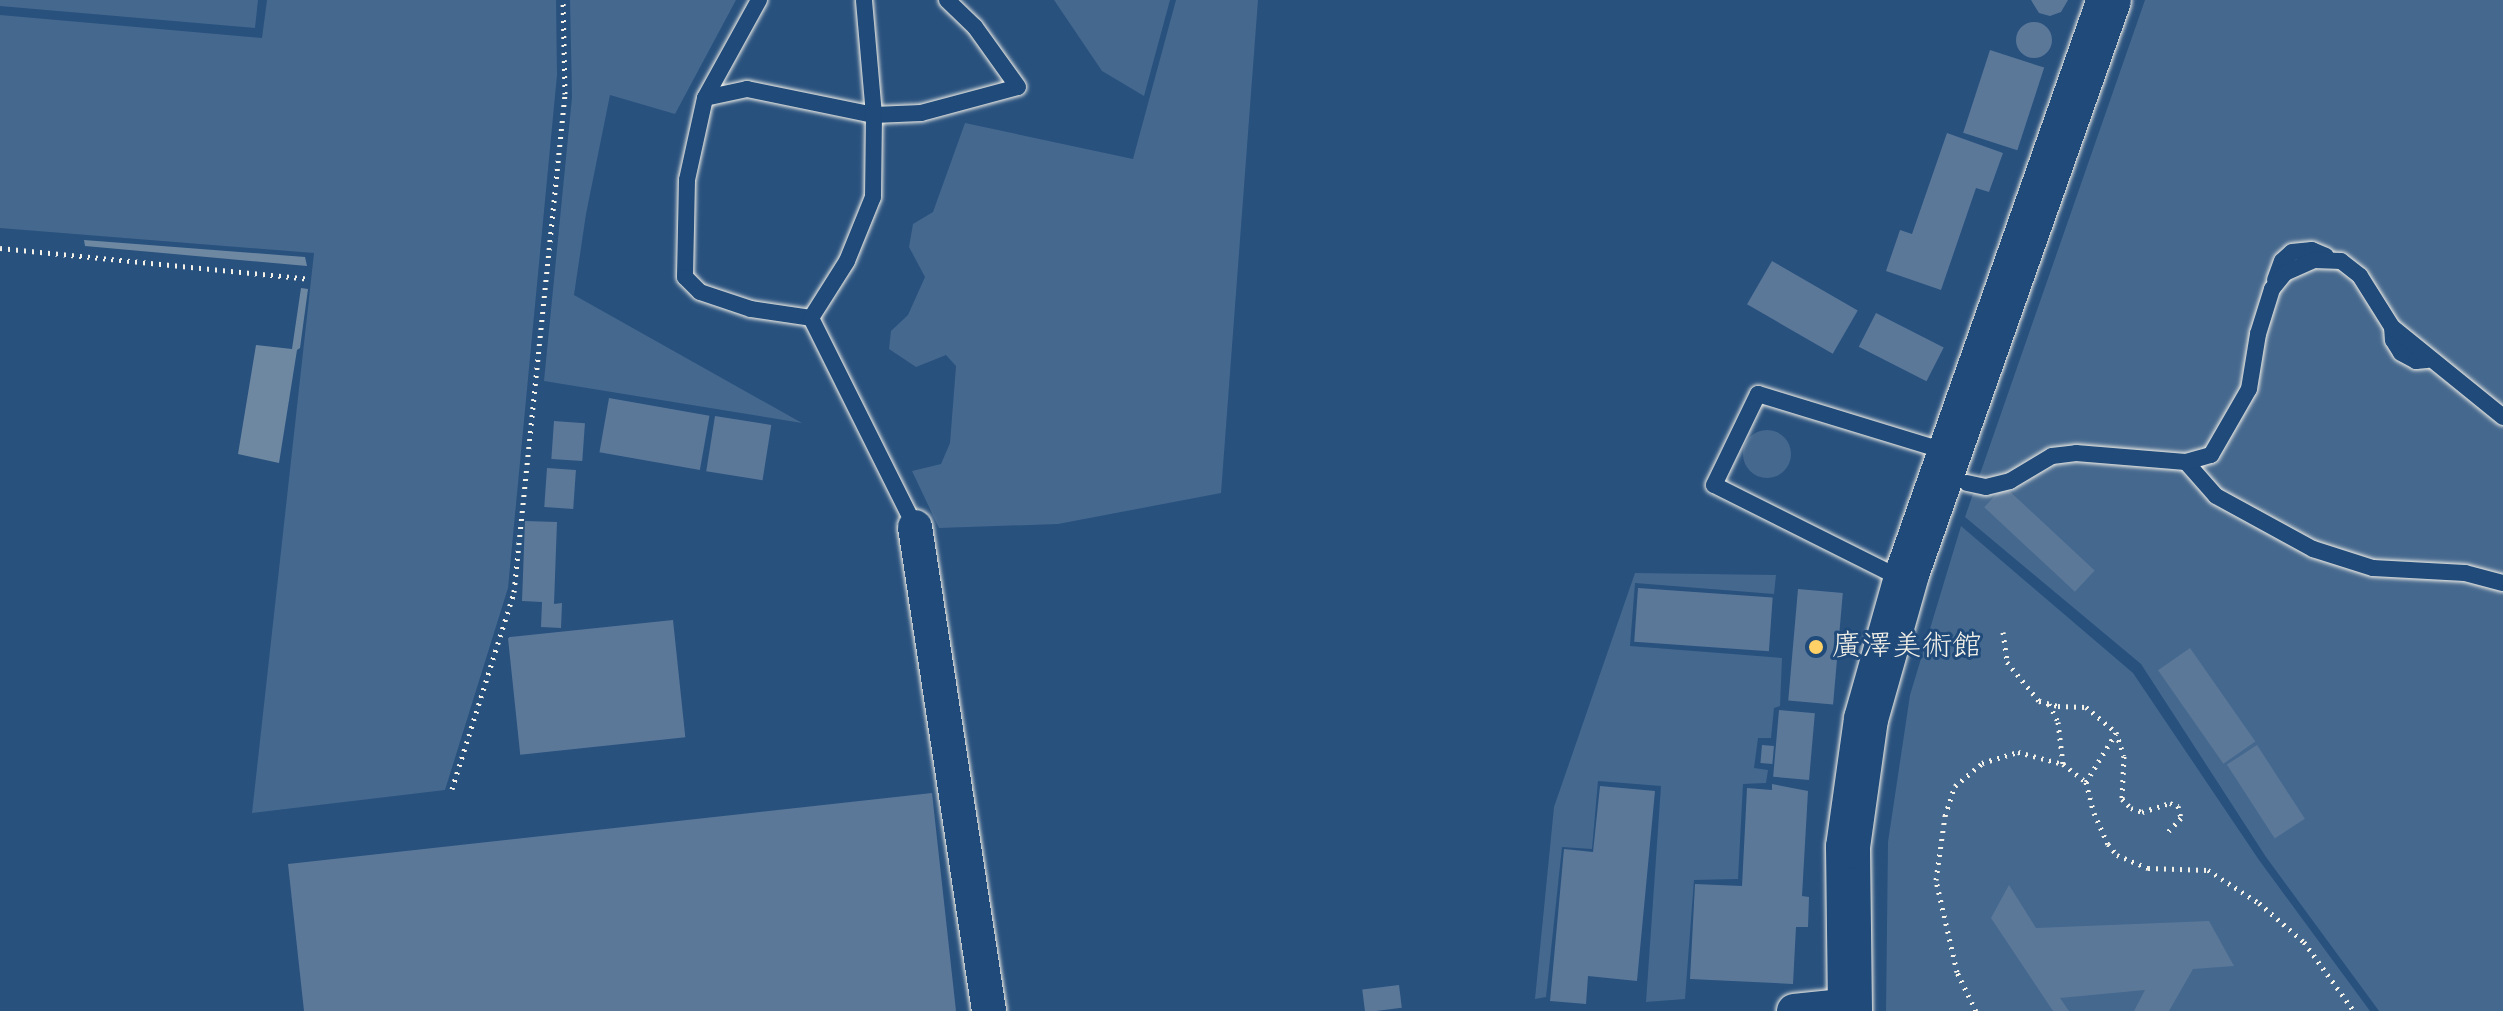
<!DOCTYPE html>
<html>
<head>
<meta charset="utf-8">
<style>
	body { margin:0 }
	#map { position:relative; width:2503px; height:1011px; overflow:hidden; background:#28517e; font-family:Mynerve,"Klee One",sans-serif }
	div>[style] { position:absolute }
	.green>* { inset:0; background:#45688e }
	.round { border-radius:50% }
	.water>* { inset:0; background:#6e88a2 }
	.building>* { inset:0; background:#5b7899; transform-origin:0 0 }
	.path>* { height:5px; margin-top:-2.5px; transform-origin:0; background:repeating-linear-gradient(90deg,#f4f1e8 0 2px,transparent 0 8px) }
	.roads { filter:drop-shadow(0 0 2px #f4f1e8) drop-shadow(0 0 2px #f4f1e8) }
	.lane>* { height:16px; margin:-8px; padding:0 8px; transform-origin:8px; border-radius:8px; background:#1f4a7a }
	.street>* { height:34px; margin:-17px; padding:0 17px; transform-origin:17px; border-radius:17px; background:#1f4a7a }
	.secondary>* { height:44px; margin:-22px; padding:0 22px; transform-origin:22px; border-radius:22px; background:#1f4a7a }
	.dots>* { width:22px; height:22px; translate:-50% -50%; box-sizing:border-box; border:4px solid #1f4a7a; border-radius:50% }
	span { translate:-50% -50%; white-space:nowrap; text-align:center; line-height:1.15; -webkit-text-stroke:6px #1f4a7a; paint-order:stroke }
	.poi-label { font-size:30px; color:#f4f1e8 }
	.left { translate:0 -50%; text-align:left }
</style>
</head>
<body>
<div id="map">
	<div class="green">
		<i style="clip-path:polygon(0 0,258px 0,255px 28px,0 6px)"></i>
		<i style="clip-path:polygon(267px 0,556px 0,557px 75px,508px 588px,445px 790px,252px 813px,314px 253px,0 228px,0 15px,262px 38px)"></i>
		<i style="clip-path:polygon(570px 0,736px 0,675px 114px,610px 95px,586px 214px,574px 295px,802px 423px,544px 381px,572px 97px)"></i>
		<i style="clip-path:polygon(1054px 0,1170px 0,1144px 96px,1102px 71px)"></i>
		<i style="clip-path:polygon(1176px 0,1258px 0,1221px 493px,1058px 524px,939px 528px,912px 471px,941px 464px,950px 443px,956px 366px,946px 355px,916px 367px,889px 349px,891px 331px,908px 315px,925px 277px,909px 247px,913px 224px,933px 212px,965px 123px,1133px 159px)"></i>
		<i style="clip-path:polygon(2145px 0,2503px 0,2503px 1011px,2379px 1011px,2266px 857px,2141px 664px,1965px 517px)"></i>
		<i class="round" style="left:1743px;top:430px;width:48px;height:48px"></i>
		<i style="clip-path:polygon(1961px 526px,2133px 673px,2259px 860px,2370px 1011px,1886px 1011px,1888px 842px,1910px 695px)"></i>
		<i style="clip-path:polygon(1635px 573px,1776px 575px,1774px 594px,1635px 583px,1630px 646px,1782px 658px,1780px 706px,1774px 708px,1771px 738px,1758px 738px,1754px 768px,1768px 770px,1766px 783px,1743px 784px,1738px 879px,1694px 880px,1685px 999px,1646px 1002px,1661px 786px,1598px 781px,1592px 849px,1562px 847px,1546px 997px,1535px 999px,1554px 807px)"></i>
	</div>
	<div class="water">
		<i style="clip-path:polygon(84px 240px,305px 257px,307px 266px,85px 246px)"></i>
		<i style="clip-path:polygon(301px 288px,308px 289px,300px 348px,297px 350px,279px 463px,238px 454px,256px 345px,292px 349px)"></i>
	</div>
	<div class="building">
		<i style="clip-path:polygon(2031px 0,2068px 0,2061px 12px,2050px 16px,2039px 13px)"></i>
		<i class="round" style="left:2016px;top:22px;width:36px;height:36px"></i>
		<i style="left:1990px;top:50px;width:57px;height:87px;rotate:18deg"></i>
		<i style="clip-path:polygon(1947px 133px,2003px 153px,1989px 192px,1976px 188px,1941px 290px,1886px 271px,1900px 230px,1912px 234px)"></i>
		<i style="left:1772px;top:261px;width:99px;height:50px;rotate:30deg"></i>
		<i style="left:1876px;top:313px;width:76px;height:38px;rotate:27deg"></i>
		<i style="left:609px;top:398px;width:102px;height:55px;rotate:10deg"></i>
		<i style="left:715px;top:416px;width:57px;height:56px;rotate:9deg"></i>
		<i style="left:554px;top:421px;width:31px;height:38px;rotate:4deg"></i>
		<i style="left:547px;top:468px;width:29px;height:39px;rotate:4deg"></i>
		<i style="left:2004px;top:486px;width:124px;height:29px;rotate:43deg"></i>
		<i style="clip-path:polygon(525px 521px,557px 522px,554px 604px,562px 603px,561px 628px,541px 627px,542px 602px,522px 601px)"></i>
		<i style="left:1638px;top:588px;width:135px;height:54px;rotate:4deg"></i>
		<i style="left:1798px;top:589px;width:45px;height:112px;rotate:5deg"></i>
		<i style="left:673px;top:620px;width:118px;height:166px;rotate:84deg"></i>
		<i style="left:2190px;top:648px;width:114px;height:39px;rotate:55deg"></i>
		<i style="left:1779px;top:710px;width:36px;height:67px;rotate:5deg"></i>
		<i style="left:1762px;top:745px;width:12px;height:18px;rotate:5deg"></i>
		<i style="left:2257px;top:745px;width:88px;height:36px;rotate:57deg"></i>
		<i style="clip-path:polygon(1772px 784px,1808px 791px,1802px 896px,1809px 897px,1808px 927px,1796px 927px,1793px 984px,1690px 979px,1695px 884px,1742px 886px,1747px 788px,1772px 790px)"></i>
		<i style="clip-path:polygon(1600px 786px,1655px 791px,1637px 981px,1588px 976px,1586px 1004px,1550px 1001px,1564px 849px,1593px 852px)"></i>
		<i style="clip-path:polygon(932px 793px,956px 1011px,304px 1011px,288px 864px)"></i>
		<i style="clip-path:polygon(2009px 885px,2036px 928px,2209px 921px,2234px 966px,2193px 969px,2169px 1011px,2134px 1011px,2145px 990px,2060px 998px,2069px 1011px,2053px 1011px,1991px 918px)"></i>
		<i style="left:1399px;top:985px;width:23px;height:37px;rotate:83deg"></i>
	</div>
	<div class="path">
		<i style="left:0;top:248px;width:310px;rotate:5.7deg"></i>
		<i style="left:2003px;top:632px;width:30px;rotate:82deg"></i>
		<i style="left:2007px;top:662px;width:50px;rotate:50.6deg"></i>
		<i style="left:2039px;top:701px;width:20px;rotate:15deg"></i>
		<i style="left:2058px;top:706px;width:28px;rotate:2deg"></i>
		<i style="left:2086px;top:707px;width:39px;rotate:40deg"></i>
		<i style="left:2116px;top:732px;width:25px;rotate:72deg"></i>
		<i style="left:2124px;top:756px;width:43px;rotate:92.7deg"></i>
		<i style="left:2122px;top:799px;width:13px;rotate:45deg"></i>
		<i style="left:2131px;top:808px;width:12px;rotate:20deg"></i>
		<i style="left:2142px;top:812px;width:29px;rotate:-18deg"></i>
		<i style="left:2170px;top:803px;width:9px;rotate:21deg"></i>
		<i style="left:2178px;top:806px;width:12px;rotate:76deg"></i>
		<i style="left:2181px;top:818px;width:19px;rotate:133deg"></i>
		<i style="left:2049px;top:704px;width:20px;rotate:63deg"></i>
		<i style="left:2058px;top:722px;width:42px;rotate:83.2deg"></i>
		<i style="left:2086px;top:782px;width:57px;rotate:-58.5deg"></i>
		<i style="left:452px;top:789px;width:207px;rotate:-72.5deg"></i>
		<i style="left:514px;top:592px;width:501px;rotate:-84.15deg"></i>
		<i style="left:565px;top:94px;width:94px;rotate:-91.2deg"></i>
		<i style="left:1976px;top:1011px;width:43px;rotate:-116deg"></i>
		<i style="left:1957px;top:972px;width:94px;rotate:-102.9deg"></i>
		<i style="left:1936px;top:880px;width:65px;rotate:-82deg"></i>
		<i style="left:1945px;top:816px;width:32px;rotate:-72deg"></i>
		<i style="left:1955px;top:786px;width:35px;rotate:-40deg"></i>
		<i style="left:1982px;top:763px;width:38px;rotate:-17deg"></i>
		<i style="left:2018px;top:752px;width:47px;rotate:14.9deg"></i>
		<i style="left:2063px;top:764px;width:29px;rotate:38deg"></i>
		<i style="left:2086px;top:782px;width:32px;rotate:76deg"></i>
		<i style="left:2094px;top:813px;width:34px;rotate:66deg"></i>
		<i style="left:2108px;top:844px;width:14px;rotate:51deg"></i>
		<i style="left:2117px;top:855px;width:34px;rotate:23deg"></i>
		<i style="left:2148px;top:868px;width:60px;rotate:1.9deg"></i>
		<i style="left:2208px;top:870px;width:61px;rotate:32.9deg"></i>
		<i style="left:2259px;top:903px;width:60px;rotate:40.9deg"></i>
		<i style="left:2304px;top:942px;width:85px;rotate:54.1deg"></i>
	</div>
	<div class="roads">
		<div class="lane">
			<i style="left:759px;top:0;width:112px;rotate:118.9deg"></i>
			<i style="left:705px;top:98px;width:84px;rotate:102.4deg"></i>
			<i style="left:687px;top:180px;width:97px;rotate:91.2deg"></i>
			<i style="left:685px;top:277px;width:21px;rotate:45deg"></i>
			<i style="left:700px;top:292px;width:54px;rotate:18.4deg"></i>
			<i style="left:751px;top:309px;width:61px;rotate:8.5deg"></i>
			<i style="left:811px;top:318px;width:233px;rotate:63.5deg"></i>
			<i style="left:705px;top:98px;width:43px;rotate:-12.1deg"></i>
			<i style="left:747px;top:89px;width:130px;rotate:11.6deg"></i>
			<i style="left:874px;top:115px;width:47px;rotate:-2.4deg"></i>
			<i style="left:921px;top:113px;width:100px;rotate:-15deg"></i>
			<i style="left:1018px;top:87px;width:74px;rotate:-125.6deg"></i>
			<i style="left:975px;top:27px;width:39px;rotate:-136deg"></i>
			<i style="left:2275px;top:280px;width:20px;rotate:-70deg"></i>
			<i style="left:2282px;top:261px;width:13px;rotate:-42deg"></i>
			<i style="left:2292px;top:252px;width:20px;rotate:-6deg"></i>
			<i style="left:2312px;top:250px;width:15px;rotate:23deg"></i>
			<i style="left:811px;top:318px;width:67px;rotate:-57.7deg"></i>
			<i style="left:847px;top:261px;width:69px;rotate:-67.9deg"></i>
			<i style="left:873px;top:197px;width:82px;rotate:-89.3deg"></i>
			<i style="left:874px;top:115px;width:115px;rotate:-95deg"></i>
			<i style="left:2392px;top:327px;width:13px;rotate:86deg"></i>
			<i style="left:2393px;top:340px;width:15px;rotate:58deg"></i>
			<i style="left:2401px;top:353px;width:17px;rotate:28deg"></i>
			<i style="left:2416px;top:361px;width:11px;rotate:-5deg"></i>
			<i style="left:2186px;top:462px;width:45px;rotate:48.6deg"></i>
			<i style="left:2216px;top:496px;width:111px;rotate:28.7deg"></i>
			<i style="left:2313px;top:549px;width:63px;rotate:17.6deg"></i>
			<i style="left:2373px;top:568px;width:92px;rotate:3.1deg"></i>
			<i style="left:2465px;top:573px;width:39px;rotate:15deg"></i>
			<i style="left:1967px;top:483px;width:19px;rotate:12deg"></i>
			<i style="left:1986px;top:487px;width:25px;rotate:-14deg"></i>
			<i style="left:2010px;top:481px;width:49px;rotate:-30.8deg"></i>
			<i style="left:2052px;top:456px;width:24px;rotate:-7deg"></i>
			<i style="left:2076px;top:453px;width:110px;rotate:4.7deg"></i>
			<i style="left:2186px;top:462px;width:26px;rotate:-16deg"></i>
			<i style="left:2211px;top:455px;width:76px;rotate:-60.1deg"></i>
			<i style="left:2249px;top:389px;width:56px;rotate:-80.7deg"></i>
			<i style="left:2258px;top:334px;width:47px;rotate:-72.7deg"></i>
			<i style="left:2272px;top:289px;width:21px;rotate:-51deg"></i>
			<i style="left:2285px;top:273px;width:32px;rotate:-24deg"></i>
			<i style="left:2314px;top:260px;width:27px;rotate:2deg"></i>
			<i style="left:2341px;top:261px;width:24px;rotate:38deg"></i>
			<i style="left:2360px;top:276px;width:60px;rotate:57.9deg"></i>
			<i style="left:2392px;top:327px;width:143px;rotate:39deg"></i>
			<i style="left:1902px;top:579px;width:210px;rotate:-153.4deg"></i>
			<i style="left:1714px;top:485px;width:101px;rotate:-64.2deg"></i>
			<i style="left:1758px;top:394px;width:199px;rotate:17deg"></i>
		</div>
		<div class="street">
			<i style="left:915px;top:527px;width:490px;rotate:81.3deg"></i>
			<i style="left:1794px;top:1011px;width:56px;rotate:-6.1deg"></i>
		</div>
		<div class="secondary">
			<i style="left:1850px;top:1011px;width:164px;rotate:-90.7deg"></i>
			<i style="left:1848px;top:847px;width:129px;rotate:-82deg"></i>
			<i style="left:1866px;top:719px;width:154px;rotate:-74.2deg"></i>
			<i style="left:1908px;top:571px;width:605px;rotate:-70.61deg"></i>
		</div>
	</div>
	<div class="dots">
		<i style="left:1816px;top:647px;background:#ffd166"></i>
	</div>
	<div class="poi-label">
		<span class="left" style="left:1832px;top:647px">廣澤美術館</span>
	</div>
</div>
</body>
</html>
